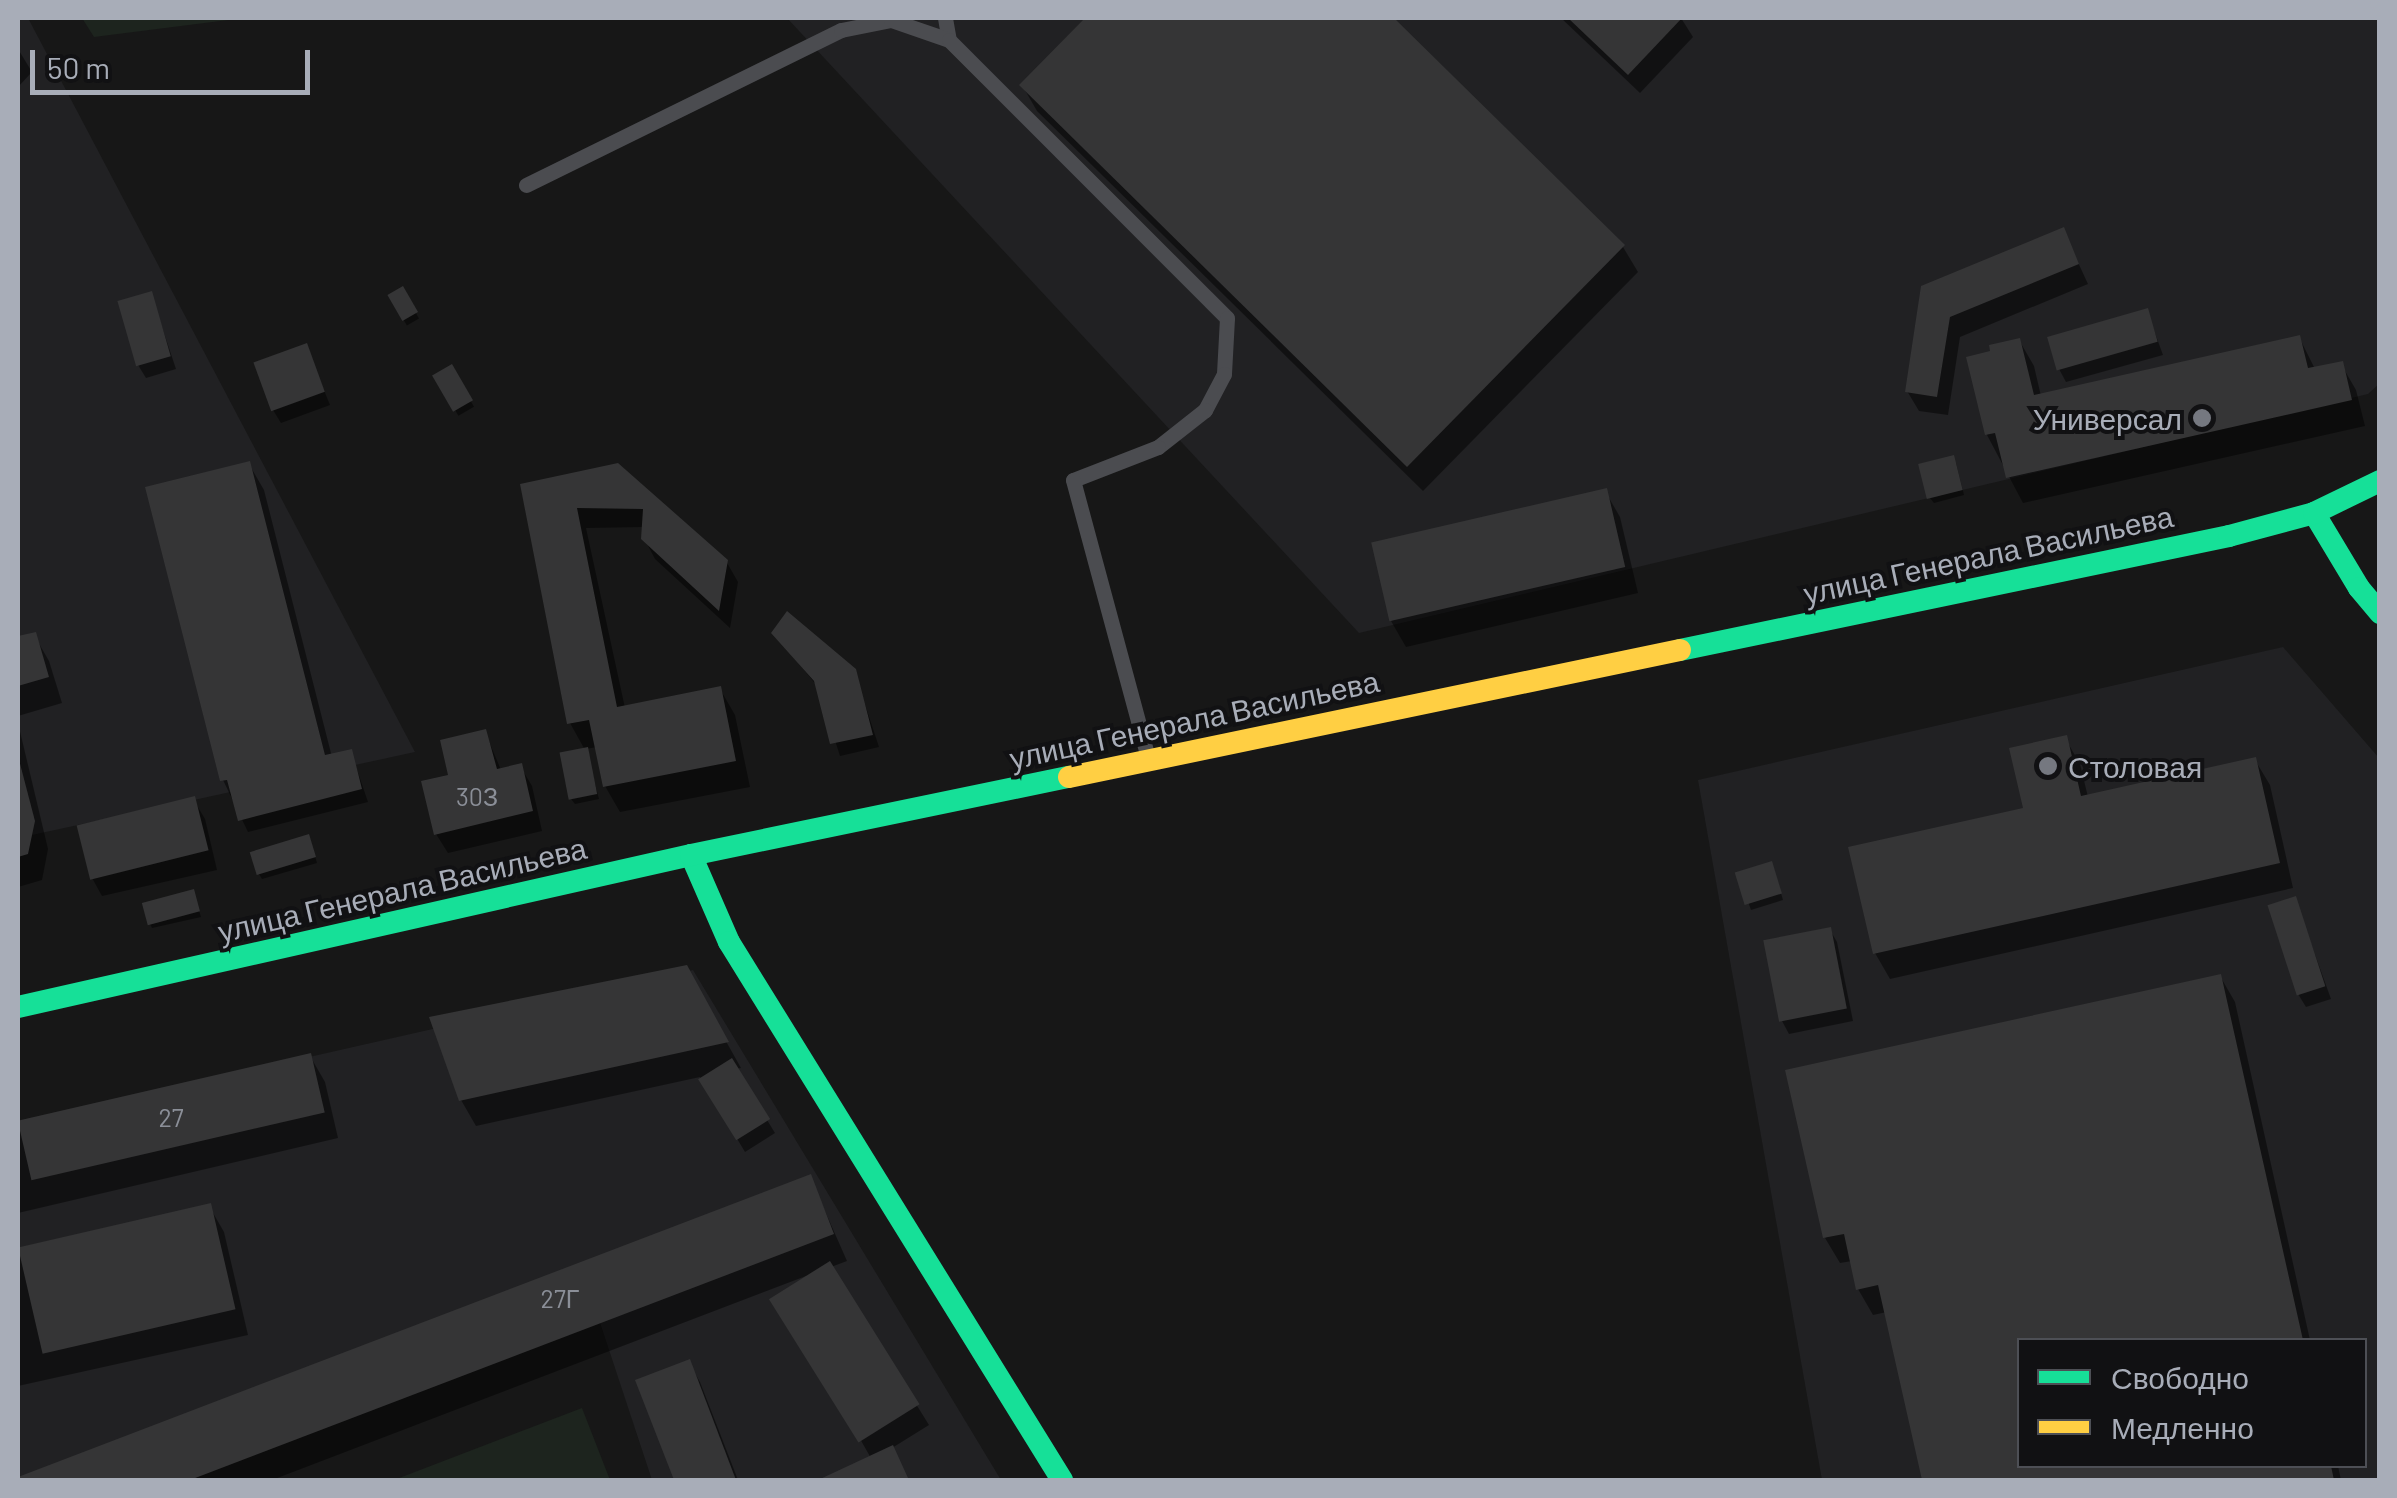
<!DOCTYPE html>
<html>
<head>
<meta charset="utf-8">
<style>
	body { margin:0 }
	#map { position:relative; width:2397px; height:1498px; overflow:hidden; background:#171717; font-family:Barlow,sans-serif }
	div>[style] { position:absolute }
	.built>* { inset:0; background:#212123 }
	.green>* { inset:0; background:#1d241e }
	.shadow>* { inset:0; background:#0007; transform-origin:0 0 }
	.building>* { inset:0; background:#353536; transform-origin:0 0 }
	.lane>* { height:15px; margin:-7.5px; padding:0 7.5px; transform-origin:7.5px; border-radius:7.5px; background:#4b4c50 }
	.fast>* { height:22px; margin:-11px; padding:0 11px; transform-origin:11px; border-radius:11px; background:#16e098 }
	.slow>* { height:22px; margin:-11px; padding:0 11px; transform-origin:11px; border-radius:11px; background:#ffcf43 }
	.dots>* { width:28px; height:28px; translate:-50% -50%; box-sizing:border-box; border:5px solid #111113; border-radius:50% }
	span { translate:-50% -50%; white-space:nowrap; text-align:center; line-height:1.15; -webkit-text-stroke:8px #111113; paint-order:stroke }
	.number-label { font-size:25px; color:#8b8f98 }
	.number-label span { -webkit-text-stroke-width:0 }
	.poi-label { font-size:30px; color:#a8adb8 }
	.right { translate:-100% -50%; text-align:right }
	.left { translate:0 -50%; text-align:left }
	.street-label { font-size:30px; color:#a8adb8 }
	.frame { position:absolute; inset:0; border:20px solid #a8adb8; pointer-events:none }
	.legend { position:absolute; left:2017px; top:1338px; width:350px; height:130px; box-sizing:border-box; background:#111113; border:2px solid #4d4f55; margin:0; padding:12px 18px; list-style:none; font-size:30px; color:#a8adb8 }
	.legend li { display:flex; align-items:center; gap:20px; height:50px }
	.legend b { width:50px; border:2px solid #4d4f55 }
	.scale { position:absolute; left:30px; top:50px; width:280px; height:45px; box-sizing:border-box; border:5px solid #a8adb8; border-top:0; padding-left:12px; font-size:30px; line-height:35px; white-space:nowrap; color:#a8adb8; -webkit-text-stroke:8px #111113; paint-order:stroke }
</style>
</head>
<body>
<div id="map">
	<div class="built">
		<i style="clip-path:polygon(18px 18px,28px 18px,415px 752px,18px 838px)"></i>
		<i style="clip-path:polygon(787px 18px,2379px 18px,2379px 384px,2368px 394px,1359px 633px)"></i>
		<i style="clip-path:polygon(evenodd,2283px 647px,2379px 758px,2379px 1480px,1822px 1480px,1698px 780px,2283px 647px,2020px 1340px,2364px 1340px,2364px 1466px,2020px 1466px,2020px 1340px)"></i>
		<i style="clip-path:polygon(693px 970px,1001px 1480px,652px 1480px,581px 1265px,29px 1480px,18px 1480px,18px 1123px)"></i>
	</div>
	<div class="green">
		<i style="clip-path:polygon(82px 18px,244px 18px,94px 37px)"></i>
		<i style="clip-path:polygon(582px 1408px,610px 1480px,394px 1480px)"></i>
	</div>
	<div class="shadow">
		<i style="clip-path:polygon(1089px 18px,1390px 18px,1623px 247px,1638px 272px,1423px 491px,1037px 111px,1022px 85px)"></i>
		<i style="clip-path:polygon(1561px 18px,1681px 18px,1693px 37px,1640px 93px)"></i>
		<i style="clip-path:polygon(18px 49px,32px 72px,18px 87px)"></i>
		<i style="clip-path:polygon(2063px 230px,2088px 284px,1960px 337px,1948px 415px,1919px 411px,1907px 391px,1923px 288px)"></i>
		<i style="left:402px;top:289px;width:34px;height:14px;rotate:60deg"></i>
		<i style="clip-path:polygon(151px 294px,176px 369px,146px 378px,138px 365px)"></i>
		<i style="clip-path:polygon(2147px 311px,2163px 355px,2066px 382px,2059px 369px)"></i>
		<i style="clip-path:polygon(2299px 337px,2315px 369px,2341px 364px,2356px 390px,2365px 426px,2023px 503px,1987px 435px,2019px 340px,2034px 366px,2041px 396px)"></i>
		<i style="clip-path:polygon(306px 346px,330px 405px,281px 423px,273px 410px)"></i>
		<i style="left:451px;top:367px;width:46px;height:18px;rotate:60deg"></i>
		<i style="clip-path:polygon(1956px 463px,1964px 495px,1934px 503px,1930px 498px)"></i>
		<i style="clip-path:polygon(249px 464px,264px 490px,332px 757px,351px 752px,368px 802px,248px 832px,223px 780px)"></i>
		<i style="clip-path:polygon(617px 466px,726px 561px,738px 582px,730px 628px,655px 559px,644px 538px,644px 527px,586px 528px,625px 708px,720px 689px,735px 715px,750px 787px,620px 812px,605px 786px,597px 747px,586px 749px,599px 799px,575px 804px,571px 799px,585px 750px,570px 723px,530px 518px)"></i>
		<i style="clip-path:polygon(1605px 491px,1620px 517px,1638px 593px,1406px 647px,1391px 621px)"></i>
		<i style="clip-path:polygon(774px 633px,854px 671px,879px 747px,840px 756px,818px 687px)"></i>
		<i style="clip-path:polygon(34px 635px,49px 661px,62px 703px,18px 716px,18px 638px)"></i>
		<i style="clip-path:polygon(18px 723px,48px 849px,42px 880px,18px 887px)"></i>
		<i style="clip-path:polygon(485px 732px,501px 770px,520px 766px,532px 786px,542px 831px,448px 853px,436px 834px,451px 777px)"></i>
		<i style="clip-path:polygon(2065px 738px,2080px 764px,2088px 797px,2255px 760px,2270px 785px,2293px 888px,1890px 979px,1875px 953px,2026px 809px)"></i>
		<i style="clip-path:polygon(193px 799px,205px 819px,217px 870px,102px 896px,91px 876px)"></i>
		<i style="clip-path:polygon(311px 842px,317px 863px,262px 879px,259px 874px)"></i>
		<i style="clip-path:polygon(1774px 869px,1783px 900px,1751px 910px,1738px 874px)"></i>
		<i style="clip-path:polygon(193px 892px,201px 917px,152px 928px,149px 922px)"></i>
		<i style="clip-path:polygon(2295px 899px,2331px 999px,2306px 1007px,2298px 994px)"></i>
		<i style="clip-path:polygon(1830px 930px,1837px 942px,1853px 1021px,1789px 1034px,1782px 1021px)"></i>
		<i style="clip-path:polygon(685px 968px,741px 1068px,736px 1069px,775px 1133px,745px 1152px,700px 1077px,476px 1126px,461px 1100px)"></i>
		<i style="clip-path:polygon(2220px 976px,2235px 1002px,2310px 1340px,2020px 1340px,2020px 1466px,2338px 1466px,2341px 1480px,1924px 1480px,1887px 1312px,1873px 1315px,1858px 1289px,1852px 1261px,1840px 1263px,1825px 1238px)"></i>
		<i style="clip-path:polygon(310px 1056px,325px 1082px,338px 1138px,18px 1213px,18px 1125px)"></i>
		<i style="clip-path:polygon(810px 1177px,847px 1261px,831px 1267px,929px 1425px,892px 1448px,908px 1480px,824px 1480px,872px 1460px,855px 1430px,806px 1276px,272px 1480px,18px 1480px)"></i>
		<i style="clip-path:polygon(209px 1206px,224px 1232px,248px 1335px,18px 1386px,18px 1248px)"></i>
		<i style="clip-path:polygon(689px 1363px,700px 1382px,738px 1480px,676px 1480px,638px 1381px)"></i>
	</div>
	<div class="building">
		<i style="clip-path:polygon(1085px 18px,1394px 18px,1625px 245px,1407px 467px,1019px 85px)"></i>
		<i style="clip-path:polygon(1568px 18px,1682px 18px,1628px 75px)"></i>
		<i style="clip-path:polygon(2064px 227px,2079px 264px,1950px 317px,1937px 397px,1905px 392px,1921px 286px)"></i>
		<i style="left:403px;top:286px;width:30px;height:18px;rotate:60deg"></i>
		<i style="left:152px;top:291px;width:68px;height:36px;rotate:74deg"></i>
		<i style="left:2148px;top:308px;width:35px;height:105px;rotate:74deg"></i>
		<i style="clip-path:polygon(2300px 335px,2308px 368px,2343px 361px,2352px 400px,2006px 478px,1995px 433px,1985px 435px,1966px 357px,1990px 351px,1989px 345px,2020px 338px,2034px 395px)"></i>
		<i style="left:307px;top:343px;width:52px;height:57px;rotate:70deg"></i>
		<i style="left:452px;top:364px;width:42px;height:23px;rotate:60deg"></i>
		<i style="left:1954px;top:455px;width:36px;height:37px;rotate:76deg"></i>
		<i style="clip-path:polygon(250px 461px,325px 755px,352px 749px,362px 789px,238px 821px,227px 780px,220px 781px,145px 487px)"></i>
		<i style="clip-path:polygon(618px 463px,728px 560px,719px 611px,641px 539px,643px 509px,577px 508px,617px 707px,721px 686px,736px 761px,603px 787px,589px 720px,567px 724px,520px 484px)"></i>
		<i style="left:1607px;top:488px;width:81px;height:242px;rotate:77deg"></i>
		<i style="clip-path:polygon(787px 611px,856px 669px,873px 735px,830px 744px,814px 681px,771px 633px)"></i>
		<i style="clip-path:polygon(36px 632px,49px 677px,18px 686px,18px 636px)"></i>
		<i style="clip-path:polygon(486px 729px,497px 769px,522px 763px,533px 811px,434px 835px,421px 781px,448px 775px,440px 740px)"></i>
		<i style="clip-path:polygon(2067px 735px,2081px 796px,2256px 757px,2280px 863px,1873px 954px,1848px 847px,2023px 808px,2009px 748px)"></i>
		<i style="left:588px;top:747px;width:48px;height:29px;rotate:79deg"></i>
		<i style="clip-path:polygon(18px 756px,35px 821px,28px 854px,18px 857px)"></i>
		<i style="left:195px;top:796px;width:56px;height:122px;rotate:76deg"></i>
		<i style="left:309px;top:834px;width:24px;height:62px;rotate:73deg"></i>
		<i style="left:1772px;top:861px;width:34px;height:39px;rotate:73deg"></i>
		<i style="left:194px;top:889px;width:23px;height:54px;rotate:75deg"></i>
		<i style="left:2296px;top:896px;width:95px;height:30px;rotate:72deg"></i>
		<i style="left:1831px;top:927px;width:83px;height:69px;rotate:79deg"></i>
		<i style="clip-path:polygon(687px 965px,729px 1042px,459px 1101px,429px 1017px)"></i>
		<i style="clip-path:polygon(2221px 974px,2303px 1340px,2020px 1340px,2020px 1466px,2331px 1466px,2334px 1480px,1922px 1480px,1878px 1285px,1856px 1290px,1844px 1234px,1823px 1238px,1785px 1070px)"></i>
		<i style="left:311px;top:1053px;width:61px;height:301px;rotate:77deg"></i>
		<i style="left:732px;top:1058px;width:72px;height:40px;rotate:58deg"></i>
		<i style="clip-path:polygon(811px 1174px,834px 1234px,190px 1480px,18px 1480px,18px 1477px)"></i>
		<i style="left:211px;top:1203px;width:109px;height:198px;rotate:77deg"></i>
		<i style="left:830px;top:1261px;width:169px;height:72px;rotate:58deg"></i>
		<i style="clip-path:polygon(690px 1359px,736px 1480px,674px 1480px,635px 1380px)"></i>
		<i style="clip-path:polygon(893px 1445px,908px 1478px,818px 1480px)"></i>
	</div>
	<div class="lane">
		<i style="left:945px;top:18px;width:22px;rotate:80deg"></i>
		<i style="left:526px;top:185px;width:351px;rotate:-26.2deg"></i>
		<i style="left:841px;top:30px;width:51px;rotate:-11.3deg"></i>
		<i style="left:891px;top:20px;width:61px;rotate:19deg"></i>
		<i style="left:949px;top:40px;width:393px;rotate:45deg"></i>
		<i style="left:1227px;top:318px;width:56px;rotate:93.1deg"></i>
		<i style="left:1224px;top:374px;width:41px;rotate:117.8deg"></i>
		<i style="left:1205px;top:410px;width:60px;rotate:141.8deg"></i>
		<i style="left:1158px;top:447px;width:91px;rotate:158.8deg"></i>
		<i style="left:1073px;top:480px;width:285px;rotate:74.9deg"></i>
	</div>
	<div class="fast">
		<i style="left:2314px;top:513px;width:87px;rotate:59deg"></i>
		<i style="left:2359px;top:588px;width:33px;rotate:50deg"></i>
		<i style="left:1680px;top:650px;width:561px;rotate:-11.73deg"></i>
		<i style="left:2229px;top:536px;width:88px;rotate:-15.1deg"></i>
		<i style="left:2314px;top:513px;width:73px;rotate:-25.9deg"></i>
		<i style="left:691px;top:855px;width:95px;rotate:66.4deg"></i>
		<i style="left:729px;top:942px;width:633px;rotate:58.24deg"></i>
		<i style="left:18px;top:1007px;width:690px;rotate:-12.73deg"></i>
		<i style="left:691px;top:855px;width:386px;rotate:-11.7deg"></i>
	</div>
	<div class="slow">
		<i style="left:1069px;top:777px;width:624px;rotate:-11.74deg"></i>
	</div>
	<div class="dots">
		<i style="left:2202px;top:418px;background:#757880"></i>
		<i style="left:2048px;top:766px;background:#757880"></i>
	</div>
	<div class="number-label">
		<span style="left:477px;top:796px">30З</span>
		<span style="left:171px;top:1117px">27</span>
		<span style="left:560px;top:1298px">27Г</span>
	</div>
	<div class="poi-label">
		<span class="right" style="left:2182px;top:418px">Универсал</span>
		<span class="left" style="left:2068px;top:766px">Столовая</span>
	</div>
	<div class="street-label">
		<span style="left:1988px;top:554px;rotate:-12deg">улица Генерала Васильева</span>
		<span style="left:1194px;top:719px;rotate:-12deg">улица Генерала Васильева</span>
		<span style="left:402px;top:889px;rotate:-13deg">улица Генерала Васильева</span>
	</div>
	<div class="frame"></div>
	<ul class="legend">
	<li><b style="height:12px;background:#16e098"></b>Свободно</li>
	<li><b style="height:12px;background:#ffcf43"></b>Медленно</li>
	</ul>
	<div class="scale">50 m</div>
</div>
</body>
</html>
